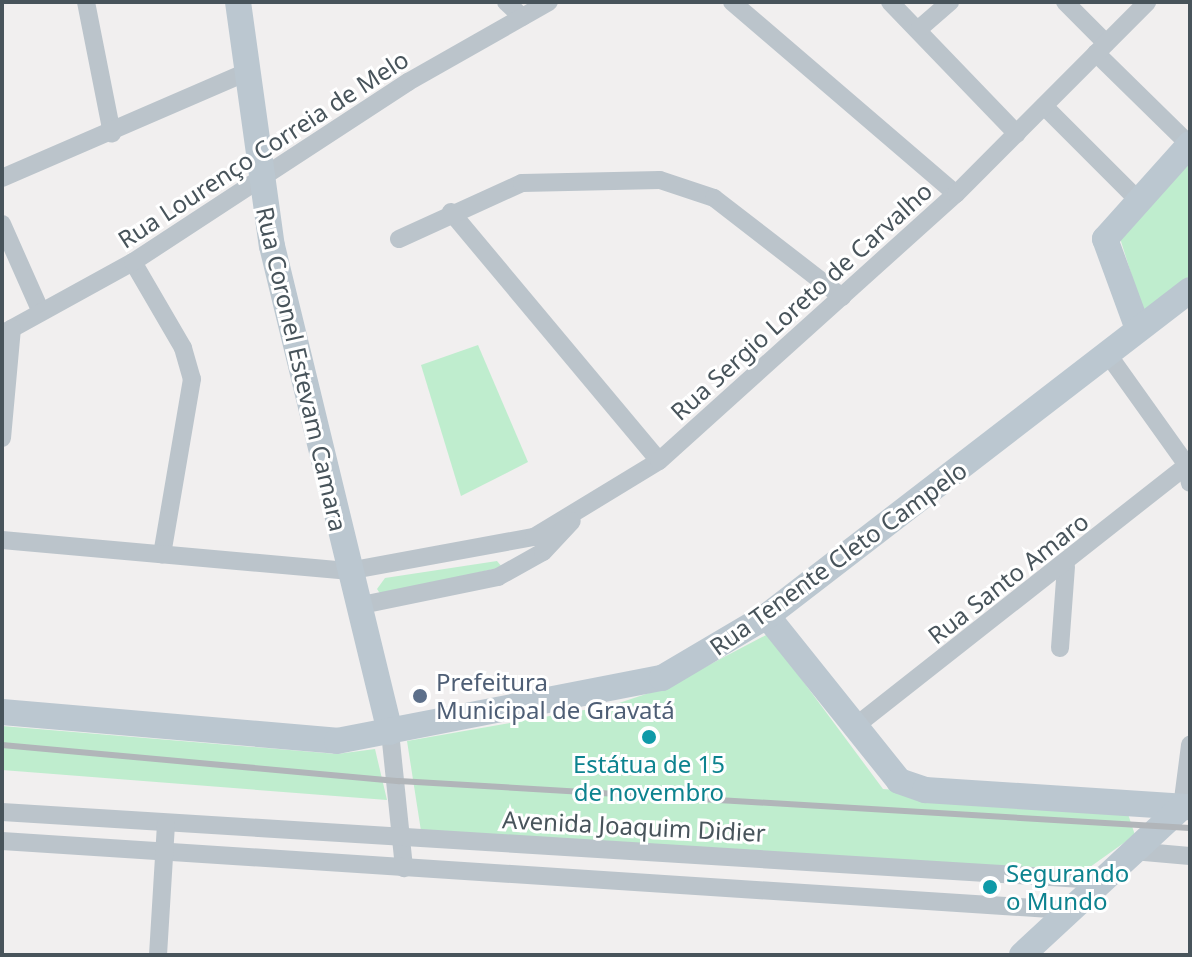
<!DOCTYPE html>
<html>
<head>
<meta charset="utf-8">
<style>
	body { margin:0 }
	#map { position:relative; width:1192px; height:957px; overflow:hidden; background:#f1efef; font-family:"Noto Sans",sans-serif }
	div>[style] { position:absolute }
	.green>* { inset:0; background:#bfedce }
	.minor>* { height:18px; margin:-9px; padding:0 9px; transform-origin:9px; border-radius:9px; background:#bbc4cb }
	.secondary>* { height:26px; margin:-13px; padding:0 13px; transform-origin:13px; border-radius:13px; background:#bbc7d0 }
	.rail>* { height:6px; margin:-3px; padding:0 3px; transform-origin:3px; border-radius:3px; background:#b1b5b9 }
	.dots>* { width:22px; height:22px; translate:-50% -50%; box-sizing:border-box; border:4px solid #fff; border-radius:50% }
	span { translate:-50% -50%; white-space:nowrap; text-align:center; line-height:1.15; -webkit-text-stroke:6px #fff; paint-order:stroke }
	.street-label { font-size:24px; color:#48545b }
	.service-label { font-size:24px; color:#4e5e75 }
	.left { translate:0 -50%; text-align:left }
	.culture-label { font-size:24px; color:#0d838f }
	.frame { position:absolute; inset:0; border:4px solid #48545b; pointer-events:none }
</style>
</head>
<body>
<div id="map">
	<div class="green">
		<i style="clip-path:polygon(1190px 162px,1190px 276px,1143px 312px,1119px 235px)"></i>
		<i style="clip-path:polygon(478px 345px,528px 462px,461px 496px,421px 365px)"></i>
		<i style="clip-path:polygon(497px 561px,502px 567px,381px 595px,377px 589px,385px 578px)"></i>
		<i style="clip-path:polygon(768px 634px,883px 789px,1126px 808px,1135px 835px,1083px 872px,421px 831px,407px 741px,613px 705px,667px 687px)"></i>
		<i style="clip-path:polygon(2px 726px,337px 754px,375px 749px,387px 800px,2px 770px)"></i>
	</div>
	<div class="minor">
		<i style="left:86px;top:2px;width:134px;rotate:78.8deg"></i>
		<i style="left:506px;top:2px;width:22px;rotate:43deg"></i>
		<i style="left:732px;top:2px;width:295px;rotate:40.6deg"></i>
		<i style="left:890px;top:2px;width:183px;rotate:46.1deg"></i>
		<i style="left:1065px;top:2px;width:58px;rotate:45deg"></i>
		<i style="left:920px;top:28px;width:40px;rotate:-41deg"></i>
		<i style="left:1096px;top:53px;width:130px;rotate:44.4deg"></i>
		<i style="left:1044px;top:106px;width:130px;rotate:45deg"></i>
		<i style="left:2px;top:178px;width:271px;rotate:-23.4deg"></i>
		<i style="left:451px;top:212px;width:324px;rotate:50.1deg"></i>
		<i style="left:2px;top:224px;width:96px;rotate:66.1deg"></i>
		<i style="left:399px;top:239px;width:135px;rotate:-24.5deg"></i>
		<i style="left:522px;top:183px;width:138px;rotate:-1.2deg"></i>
		<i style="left:660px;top:180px;width:57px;rotate:18.4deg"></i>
		<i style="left:714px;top:198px;width:162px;rotate:37.7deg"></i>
		<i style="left:133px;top:262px;width:99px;rotate:59.8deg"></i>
		<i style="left:183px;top:348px;width:32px;rotate:74deg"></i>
		<i style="left:192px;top:379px;width:178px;rotate:99.7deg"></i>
		<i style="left:2px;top:334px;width:149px;rotate:-28.8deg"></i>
		<i style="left:133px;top:262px;width:329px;rotate:-33.2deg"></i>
		<i style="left:408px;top:82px;width:162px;rotate:-29.6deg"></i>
		<i style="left:1107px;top:353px;width:138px;rotate:54.5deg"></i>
		<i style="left:1187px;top:465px;width:18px;rotate:81deg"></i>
		<i style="left:2px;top:438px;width:110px;rotate:-84.8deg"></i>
		<i style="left:2px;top:540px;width:347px;rotate:5.1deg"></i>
		<i style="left:348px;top:571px;width:189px;rotate:-10.4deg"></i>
		<i style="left:534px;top:537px;width:146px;rotate:-31.3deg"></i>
		<i style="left:659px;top:461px;width:399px;rotate:-42deg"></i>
		<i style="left:956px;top:194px;width:271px;rotate:-45.1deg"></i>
		<i style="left:357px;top:606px;width:144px;rotate:-11.6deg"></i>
		<i style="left:498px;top:577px;width:51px;rotate:-29.1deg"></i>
		<i style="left:543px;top:552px;width:42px;rotate:-46.9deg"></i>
		<i style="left:1060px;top:648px;width:82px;rotate:-85.8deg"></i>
		<i style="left:853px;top:728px;width:429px;rotate:-38.2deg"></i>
		<i style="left:390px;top:732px;width:137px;rotate:84.1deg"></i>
		<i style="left:1182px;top:807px;width:63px;rotate:-82.6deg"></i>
		<i style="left:2px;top:812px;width:1099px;rotate:3.55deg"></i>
		<i style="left:2px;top:841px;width:1066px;rotate:3.71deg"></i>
		<i style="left:1133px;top:851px;width:57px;rotate:5deg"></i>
		<i style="left:158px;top:955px;width:131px;rotate:-86.5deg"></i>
	</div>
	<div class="secondary">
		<i style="left:238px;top:2px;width:246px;rotate:82.1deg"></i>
		<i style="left:272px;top:246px;width:500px;rotate:76.35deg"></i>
		<i style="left:1138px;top:329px;width:96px;rotate:-110.1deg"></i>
		<i style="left:1105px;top:239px;width:127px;rotate:-48.2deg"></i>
		<i style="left:767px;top:616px;width:211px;rotate:51.3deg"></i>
		<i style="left:899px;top:781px;width:28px;rotate:19deg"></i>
		<i style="left:925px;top:790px;width:266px;rotate:3.7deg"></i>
		<i style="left:2px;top:712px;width:336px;rotate:4.9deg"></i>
		<i style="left:337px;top:741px;width:331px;rotate:-11deg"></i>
		<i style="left:662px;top:678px;width:122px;rotate:-30.6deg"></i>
		<i style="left:767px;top:616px;width:534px;rotate:-37.62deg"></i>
		<i style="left:1022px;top:955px;width:218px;rotate:-42.8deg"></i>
	</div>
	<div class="rail">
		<i style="left:2px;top:745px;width:399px;rotate:5.2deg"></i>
		<i style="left:399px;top:781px;width:792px;rotate:3.4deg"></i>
	</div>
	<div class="dots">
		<i style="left:420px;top:696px;background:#5c6f8a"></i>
		<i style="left:649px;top:737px;background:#0f9aa8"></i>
		<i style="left:990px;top:887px;background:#0f9aa8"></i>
	</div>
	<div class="street-label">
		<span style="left:263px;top:149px;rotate:-33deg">Rua Lourenço Correia de Melo</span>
		<span style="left:801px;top:301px;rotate:-42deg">Rua Sergio Loreto de Carvalho</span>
		<span style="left:302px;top:369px;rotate:77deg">Rua Coronel Estevam Camara</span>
		<span style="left:838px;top:558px;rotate:-36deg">Rua Tenente Cleto Campelo</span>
		<span style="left:1008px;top:578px;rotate:-38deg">Rua Santo Amaro</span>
		<span style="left:634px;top:826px;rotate:3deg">Avenida Joaquim Didier</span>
	</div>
	<div class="service-label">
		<span class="left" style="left:436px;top:696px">Prefeitura<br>Municipal de Gravatá</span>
	</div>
	<div class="culture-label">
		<span style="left:649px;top:778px">Estátua de 15<br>de novembro</span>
		<span class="left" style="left:1006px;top:887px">Segurando<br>o Mundo</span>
	</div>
	<div class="frame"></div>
</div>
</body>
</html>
